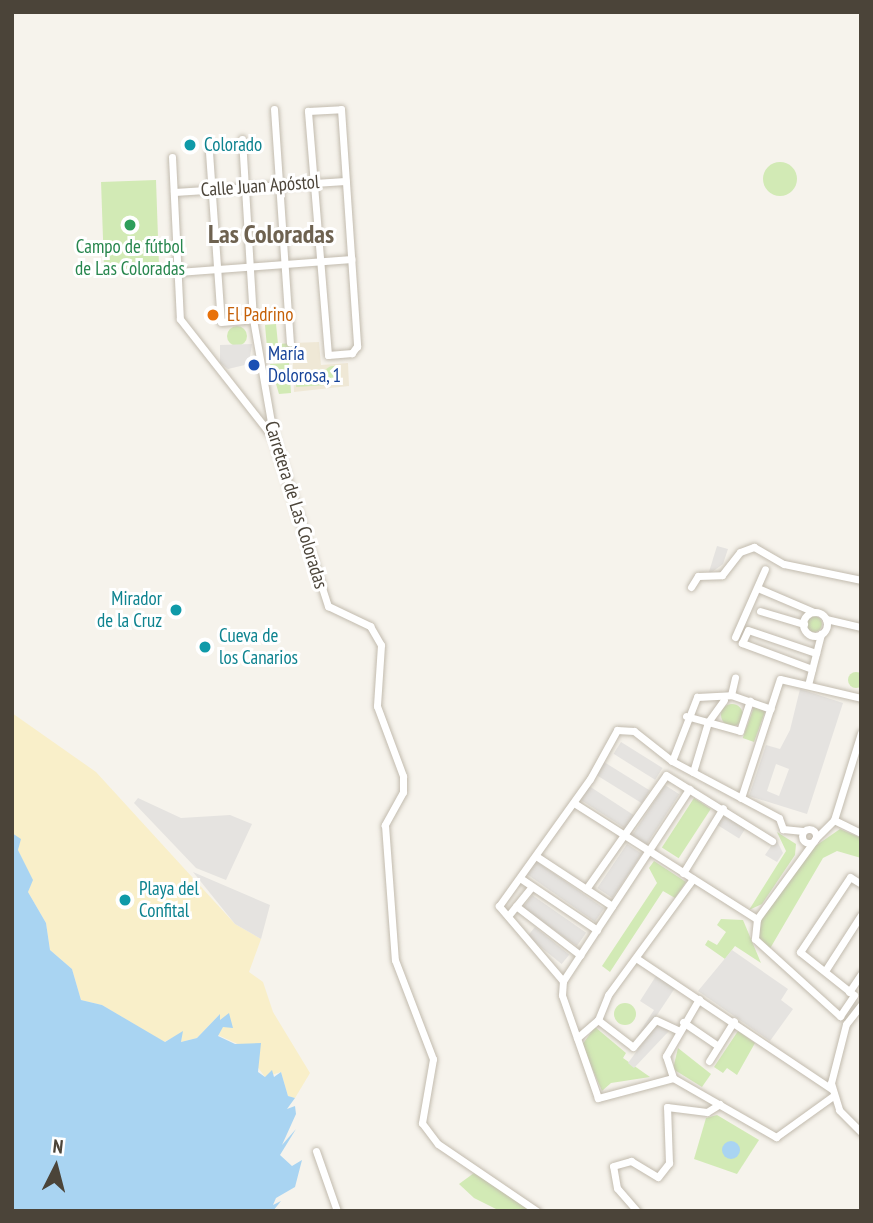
<!DOCTYPE html>
<html>
<head>
<meta charset="utf-8">
<style>
	body { margin:0 }
	#map { position:relative; width:873px; height:1223px; overflow:hidden; background:#f6f3ec; font-family:"PT Sans Narrow",sans-serif }
	div>[style] { position:absolute }
	.education>* { inset:0; background:#efe8d6 }
	.green>* { inset:0; background:#d2eab5; transform-origin:0 0 }
	.round { border-radius:50% }
	.sand>* { inset:0; background:#f9efc9 }
	.parking>* { inset:0; background:#e5e3e0; transform-origin:0 0 }
	.water>* { inset:0; background:#a9d4f2 }
	.roads { filter:drop-shadow(0 0 2px #c2bbae) drop-shadow(0 0 2px #c2bbae) }
	.minor>* { height:7px; margin:-3.5px; padding:0 3.5px; transform-origin:3.5px; border-radius:3.5px; background:#fff }
	.minor>.ring { margin:-3.5px; padding:0; box-sizing:content-box; background:none; border:7px solid #fff; border-radius:50% }
	.dots>* { width:19px; height:19px; translate:-50% -50%; box-sizing:border-box; border:4px solid #fff; border-radius:50% }
	span { translate:-50% -50%; white-space:nowrap; text-align:center; line-height:1.15; -webkit-text-stroke:6px #fff; paint-order:stroke }
	.culture-label { font-size:19px; color:#0d838f }
	.left { translate:0 -50%; text-align:left }
	.right { translate:-100% -50%; text-align:right }
	.street-label { font-size:19px; color:#4b4439 }
	.leisure-label { font-size:19px; color:#27864d }
	.food-label { font-size:19px; color:#c56008 }
	.transit-label { font-size:19px; color:#164399 }
	.district-label { font-size:26px; color:#6e6250; font-weight:700 }
	.frame { position:absolute; inset:0; border:14px solid #4b4439; pointer-events:none }
	.north { position:absolute; left:21px; top:1132px; width:70px; height:70px; -webkit-text-stroke:5px #fff; paint-order:stroke; rotate:6deg; font-size:19px; font-weight:700; line-height:28px; text-align:center; color:#4b4439 }
	.north::after { content:''; display:block; margin:auto; width:24px; height:32px; background:#4b4439; clip-path:polygon(50% 0,100% 100%,50% 72%,0 100%) }
</style>
</head>
<body>
<div id="map">
	<div class="education">
		<i style="clip-path:polygon(319px 342px,321px 365px,348px 363px,349px 386px,294px 392px,292px 343px)"></i>
	</div>
	<div class="green">
		<i class="round" style="left:763px;top:162px;width:34px;height:34px"></i>
		<i style="left:156px;top:180px;width:88px;height:55px;rotate:88deg"></i>
		<i style="clip-path:polygon(276px 324px,278px 344px,292px 343px,293px 357px,268px 359px,265px 325px)"></i>
		<i class="round" style="left:227px;top:326px;width:20px;height:20px"></i>
		<i style="clip-path:polygon(289px 363px,291px 393px,279px 394px,270px 364px)"></i>
		<i class="round" style="left:325px;top:366px;width:16px;height:16px"></i>
		<i style="left:326px;top:369px;width:16px;height:31px;rotate:86deg"></i>
		<i class="round" style="left:806px;top:616px;width:16px;height:16px"></i>
		<i class="round" style="left:848px;top:672px;width:16px;height:16px"></i>
		<i class="round" style="left:721px;top:704px;width:22px;height:22px"></i>
		<i style="left:754px;top:707px;width:12px;height:33px;rotate:20deg"></i>
		<i style="left:694px;top:798px;width:20px;height:59px;rotate:33deg"></i>
		<i style="clip-path:polygon(840px 829px,861px 838px,861px 858px,837px 851px,823px 858px,768px 952px,759px 938px,761px 918px,814px 847px)"></i>
		<i style="clip-path:polygon(777px 832px,796px 844px,795px 855px,762px 904px,749px 910px,786px 851px)"></i>
		<i style="clip-path:polygon(654px 861px,686px 882px,675px 898px,663px 891px,610px 972px,602px 966px,657px 883px,649px 868px)"></i>
		<i style="clip-path:polygon(721px 919px,743px 920px,761px 963px,735px 946px,725px 959px,705px 945px,708px 940px,717px 945px,726px 932px,717px 925px)"></i>
		<i class="round" style="left:614px;top:1003px;width:22px;height:22px"></i>
		<i style="clip-path:polygon(595px 1027px,626px 1053px,623px 1058px,650px 1077px,611px 1083px,602px 1091px,582px 1045px)"></i>
		<i style="clip-path:polygon(738px 1031px,755px 1043px,737px 1075px,727px 1068px,723px 1073px,714px 1067px)"></i>
		<i style="clip-path:polygon(678px 1048px,711px 1074px,702px 1087px,673px 1069px)"></i>
		<i style="clip-path:polygon(717px 1115px,759px 1140px,737px 1174px,694px 1159px,706px 1118px)"></i>
		<i style="clip-path:polygon(474px 1173px,524px 1205px,530px 1211px,500px 1211px,474px 1198px,459px 1184px)"></i>
	</div>
	<div class="sand">
		<i style="clip-path:polygon(12px 713px,96px 772px,235px 924px,261px 939px,249px 972px,263px 982px,273px 1012px,310px 1073px,295px 1098px,288px 1096px,281px 1072px,265px 1077px,242px 1046px,218px 1035px,219px 1015px,197px 1038px,181px 1042px,182px 1033px,164px 1042px,102px 1005px,81px 1000px,72px 969px,50px 950px,46px 923px,28px 892px,32px 880px,18px 850px,20px 840px,12px 833px)"></i>
	</div>
	<div class="parking">
		<i style="clip-path:polygon(252px 344px,249px 364px,228px 369px,220px 363px,220px 345px)"></i>
		<i style="clip-path:polygon(717px 546px,728px 549px,723px 564px,708px 575px)"></i>
		<i style="clip-path:polygon(evenodd,800px 689px,843px 703px,807px 814px,749px 796px,766px 745px,780px 749px,790px 730px,800px 689px,776px 764px,789px 769px,779px 796px,767px 791px,776px 764px)"></i>
		<i style="left:621px;top:742px;width:49px;height:14px;rotate:32deg"></i>
		<i style="left:604px;top:762px;width:54px;height:15px;rotate:32deg"></i>
		<i style="left:665px;top:785px;width:17px;height:60px;rotate:33deg"></i>
		<i style="left:589px;top:786px;width:54px;height:16px;rotate:33deg"></i>
		<i style="clip-path:polygon(138px 798px,181px 818px,230px 815px,252px 824px,226px 880px,196px 868px,134px 803px)"></i>
		<i style="left:725px;top:812px;width:26px;height:15px;rotate:32deg"></i>
		<i style="clip-path:polygon(776px 839px,783px 853px,777px 862px,765px 855px)"></i>
		<i style="left:627px;top:844px;width:18px;height:53px;rotate:34deg"></i>
		<i style="left:536px;top:861px;width:83px;height:16px;rotate:35deg"></i>
		<i style="clip-path:polygon(193px 872px,270px 905px,261px 939px,235px 924px)"></i>
		<i style="left:532px;top:895px;width:66px;height:16px;rotate:35deg"></i>
		<i style="left:535px;top:927px;width:44px;height:12px;rotate:39deg"></i>
		<i style="clip-path:polygon(732px 950px,788px 989px,781px 1000px,793px 1009px,770px 1041px,698px 991px)"></i>
		<i style="clip-path:polygon(656px 976px,675px 988px,641px 1039px,637px 1036px,654px 1010px,640px 1001px)"></i>
		<i style="clip-path:polygon(658px 1022px,669px 1031px,634px 1068px,628px 1063px)"></i>
	</div>
	<div class="water">
		<i style="clip-path:polygon(12px 833px,21px 839px,18px 850px,33px 880px,28px 892px,46px 923px,50px 950px,72px 969px,81px 1000px,102px 1005px,165px 1042px,183px 1031px,181px 1042px,197px 1038px,220px 1014px,220px 1020px,229px 1013px,233px 1028px,223px 1027px,218px 1036px,235px 1044px,261px 1043px,258px 1072px,265px 1077px,272px 1070px,274px 1077px,281px 1072px,288px 1096px,295px 1098px,287px 1109px,295px 1106px,296px 1114px,282px 1145px,296px 1129px,280px 1155px,292px 1166px,302px 1160px,295px 1187px,276px 1198px,273px 1205px,281px 1201px,273px 1211px,12px 1211px)"></i>
		<i class="round" style="left:722px;top:1141px;width:18px;height:18px"></i>
	</div>
	<div class="roads">
		<div class="minor">
			<i style="left:274px;top:109px;width:234px;rotate:86.1deg"></i>
			<i style="left:341px;top:109px;width:238px;rotate:86.1deg"></i>
			<i style="left:357px;top:346px;width:9px;rotate:126deg"></i>
			<i style="left:352px;top:353px;width:24px;rotate:175deg"></i>
			<i style="left:328px;top:355px;width:245px;rotate:-94.7deg"></i>
			<i style="left:308px;top:111px;width:33px;rotate:-3deg"></i>
			<i style="left:242px;top:139px;width:180px;rotate:86.5deg"></i>
			<i style="left:253px;top:319px;width:122px;rotate:80.1deg"></i>
			<i style="left:274px;top:439px;width:176px;rotate:72.1deg"></i>
			<i style="left:328px;top:606px;width:47px;rotate:25.5deg"></i>
			<i style="left:370px;top:626px;width:22px;rotate:60deg"></i>
			<i style="left:381px;top:645px;width:61px;rotate:93.8deg"></i>
			<i style="left:377px;top:706px;width:75px;rotate:69.6deg"></i>
			<i style="left:403px;top:776px;width:16px;rotate:90deg"></i>
			<i style="left:403px;top:792px;width:38px;rotate:119deg"></i>
			<i style="left:385px;top:825px;width:135px;rotate:85.8deg"></i>
			<i style="left:395px;top:960px;width:106px;rotate:69deg"></i>
			<i style="left:433px;top:1059px;width:65px;rotate:99.8deg"></i>
			<i style="left:422px;top:1123px;width:26px;rotate:53deg"></i>
			<i style="left:438px;top:1144px;width:120px;rotate:34.1deg"></i>
			<i style="left:209px;top:152px;width:170px;rotate:86deg"></i>
			<i style="left:221px;top:322px;width:32px;rotate:-5deg"></i>
			<i style="left:172px;top:157px;width:162px;rotate:87.2deg"></i>
			<i style="left:180px;top:319px;width:147px;rotate:51.9deg"></i>
			<i style="left:174px;top:192px;width:172px;rotate:-3.7deg"></i>
			<i style="left:178px;top:272px;width:174px;rotate:-4.3deg"></i>
			<i style="left:691px;top:587px;width:13px;rotate:-58deg"></i>
			<i style="left:698px;top:576px;width:24px;rotate:-2deg"></i>
			<i style="left:722px;top:575px;width:29px;rotate:-52deg"></i>
			<i style="left:740px;top:552px;width:15px;rotate:-20deg"></i>
			<i style="left:754px;top:547px;width:34px;rotate:30deg"></i>
			<i style="left:784px;top:564px;width:79px;rotate:11.7deg"></i>
			<i style="left:760px;top:589px;width:59px;rotate:23.1deg"></i>
			<i style="left:760px;top:611px;width:46px;rotate:16.5deg"></i>
			<i class="ring" style="left:803px;top:612px;width:17px;height:17px"></i>
			<i style="left:826px;top:619px;width:36px;rotate:13deg"></i>
			<i style="left:735px;top:637px;width:74px;rotate:-66.2deg"></i>
			<i style="left:812px;top:669px;width:75px;rotate:-159.6deg"></i>
			<i style="left:742px;top:643px;width:14px;rotate:-65deg"></i>
			<i style="left:748px;top:630px;width:72px;rotate:18.7deg"></i>
			<i style="left:808px;top:685px;width:53px;rotate:-75.7deg"></i>
			<i style="left:731px;top:695px;width:18px;rotate:-77deg"></i>
			<i style="left:686px;top:716px;width:56px;rotate:15.5deg"></i>
			<i style="left:740px;top:731px;width:32px;rotate:-72deg"></i>
			<i style="left:672px;top:761px;width:69px;rotate:-68.7deg"></i>
			<i style="left:697px;top:697px;width:34px;rotate:-3deg"></i>
			<i style="left:731px;top:695px;width:42px;rotate:19.3deg"></i>
			<i style="left:693px;top:772px;width:52px;rotate:-73.3deg"></i>
			<i style="left:708px;top:722px;width:27px;rotate:-54deg"></i>
			<i style="left:741px;top:798px;width:125px;rotate:-71.9deg"></i>
			<i style="left:780px;top:679px;width:83px;rotate:13.2deg"></i>
			<i style="left:574px;top:803px;width:217px;rotate:32.4deg"></i>
			<i style="left:834px;top:820px;width:30px;rotate:26deg"></i>
			<i class="ring" style="left:802px;top:829px;width:7px;height:7px"></i>
			<i style="left:815px;top:839px;width:27px;rotate:-45deg"></i>
			<i style="left:834px;top:820px;width:91px;rotate:-72.8deg"></i>
			<i style="left:814px;top:841px;width:97px;rotate:126.2deg"></i>
			<i style="left:757px;top:919px;width:20px;rotate:96deg"></i>
			<i style="left:755px;top:939px;width:115px;rotate:42.2deg"></i>
			<i style="left:840px;top:1016px;width:25px;rotate:-56deg"></i>
			<i style="left:854px;top:995px;width:69px;rotate:-141.5deg"></i>
			<i style="left:800px;top:952px;width:90px;rotate:-56.3deg"></i>
			<i style="left:850px;top:877px;width:13px;rotate:32deg"></i>
			<i style="left:536px;top:856px;width:91px;rotate:33.3deg"></i>
			<i style="left:683px;top:873px;width:76px;rotate:-58.4deg"></i>
			<i style="left:520px;top:878px;width:93px;rotate:34deg"></i>
			<i style="left:586px;top:889px;width:139px;rotate:-54.9deg"></i>
			<i style="left:666px;top:775px;width:125px;rotate:31.9deg"></i>
			<i style="left:516px;top:906px;width:81px;rotate:37.4deg"></i>
			<i style="left:508px;top:916px;width:38px;rotate:-51deg"></i>
			<i style="left:636px;top:958px;width:236px;rotate:33.8deg"></i>
			<i style="left:825px;top:971px;width:67px;rotate:-57.3deg"></i>
			<i style="left:563px;top:981px;width:99px;rotate:-130.5deg"></i>
			<i style="left:499px;top:906px;width:156px;rotate:-54.4deg"></i>
			<i style="left:590px;top:779px;width:56px;rotate:-61.1deg"></i>
			<i style="left:617px;top:730px;width:17px;rotate:3deg"></i>
			<i style="left:634px;top:731px;width:48px;rotate:38.3deg"></i>
			<i style="left:672px;top:761px;width:121px;rotate:28deg"></i>
			<i style="left:779px;top:818px;width:12px;rotate:70deg"></i>
			<i style="left:783px;top:829px;width:20px;rotate:6deg"></i>
			<i style="left:849px;top:992px;width:22px;rotate:-56deg"></i>
			<i style="left:699px;top:999px;width:66px;rotate:120.1deg"></i>
			<i style="left:666px;top:1056px;width:23px;rotate:72deg"></i>
			<i style="left:673px;top:1078px;width:119px;rotate:29.8deg"></i>
			<i style="left:776px;top:1137px;width:70px;rotate:-35.7deg"></i>
			<i style="left:861px;top:1005px;width:24px;rotate:128deg"></i>
			<i style="left:846px;top:1024px;width:61px;rotate:104.3deg"></i>
			<i style="left:831px;top:1083px;width:28px;rotate:73deg"></i>
			<i style="left:839px;top:1110px;width:31px;rotate:45deg"></i>
			<i style="left:598px;top:1020px;width:44px;rotate:37.6deg"></i>
			<i style="left:633px;top:1047px;width:35px;rotate:-50deg"></i>
			<i style="left:656px;top:1020px;width:23px;rotate:25deg"></i>
			<i style="left:683px;top:1022px;width:42px;rotate:34.4deg"></i>
			<i style="left:577px;top:1038px;width:28px;rotate:-41deg"></i>
			<i style="left:598px;top:1020px;width:27px;rotate:-68deg"></i>
			<i style="left:608px;top:995px;width:144px;rotate:-53.8deg"></i>
			<i style="left:709px;top:1061px;width:47px;rotate:-58deg"></i>
			<i style="left:673px;top:1078px;width:78px;rotate:165.1deg"></i>
			<i style="left:598px;top:1098px;width:109px;rotate:-109.3deg"></i>
			<i style="left:562px;top:995px;width:14px;rotate:-86deg"></i>
			<i style="left:563px;top:981px;width:230px;rotate:-56.7deg"></i>
			<i style="left:316px;top:1151px;width:64px;rotate:70.7deg"></i>
			<i style="left:637px;top:1211px;width:30px;rotate:-131deg"></i>
			<i style="left:617px;top:1188px;width:22px;rotate:-100deg"></i>
			<i style="left:613px;top:1166px;width:19px;rotate:-16deg"></i>
			<i style="left:631px;top:1161px;width:31px;rotate:31deg"></i>
			<i style="left:658px;top:1177px;width:18px;rotate:-52deg"></i>
			<i style="left:669px;top:1163px;width:56px;rotate:-92deg"></i>
			<i style="left:667px;top:1107px;width:40px;rotate:7.1deg"></i>
			<i style="left:707px;top:1112px;width:15px;rotate:-32deg"></i>
		</div>
	</div>
	<div class="dots">
		<i style="left:190px;top:145px;background:#0f9aa8"></i>
		<i style="left:130px;top:225px;background:#2e9e5b"></i>
		<i style="left:213px;top:315px;background:#e8710a"></i>
		<i style="left:254px;top:365px;background:#1a4fb4"></i>
		<i style="left:176px;top:610px;background:#0f9aa8"></i>
		<i style="left:205px;top:647px;background:#0f9aa8"></i>
		<i style="left:125px;top:900px;background:#0f9aa8"></i>
	</div>
	<div class="culture-label">
		<span class="left" style="left:204px;top:145px">Colorado</span>
		<span class="right" style="left:162px;top:610px">Mirador<br>de la Cruz</span>
		<span class="left" style="left:219px;top:647px">Cueva de<br>los Canarios</span>
		<span class="left" style="left:139px;top:900px">Playa del<br>Confital</span>
	</div>
	<div class="street-label">
		<span style="left:260px;top:186px;rotate:-4deg">Calle Juan Apóstol</span>
		<span style="left:296px;top:505px;rotate:73deg">Carretera de Las Coloradas</span>
	</div>
	<div class="leisure-label">
		<span style="left:130px;top:258px">Campo de fútbol<br>de Las Coloradas</span>
	</div>
	<div class="food-label">
		<span class="left" style="left:227px;top:315px">El Padrino</span>
	</div>
	<div class="transit-label">
		<span class="left" style="left:268px;top:365px">María<br>Dolorosa, 1</span>
	</div>
	<div class="district-label">
		<span style="left:271px;top:234px">Las Coloradas</span>
	</div>
	<div class="frame"></div>
	<div class="north">N</div>
</div>
</body>
</html>
